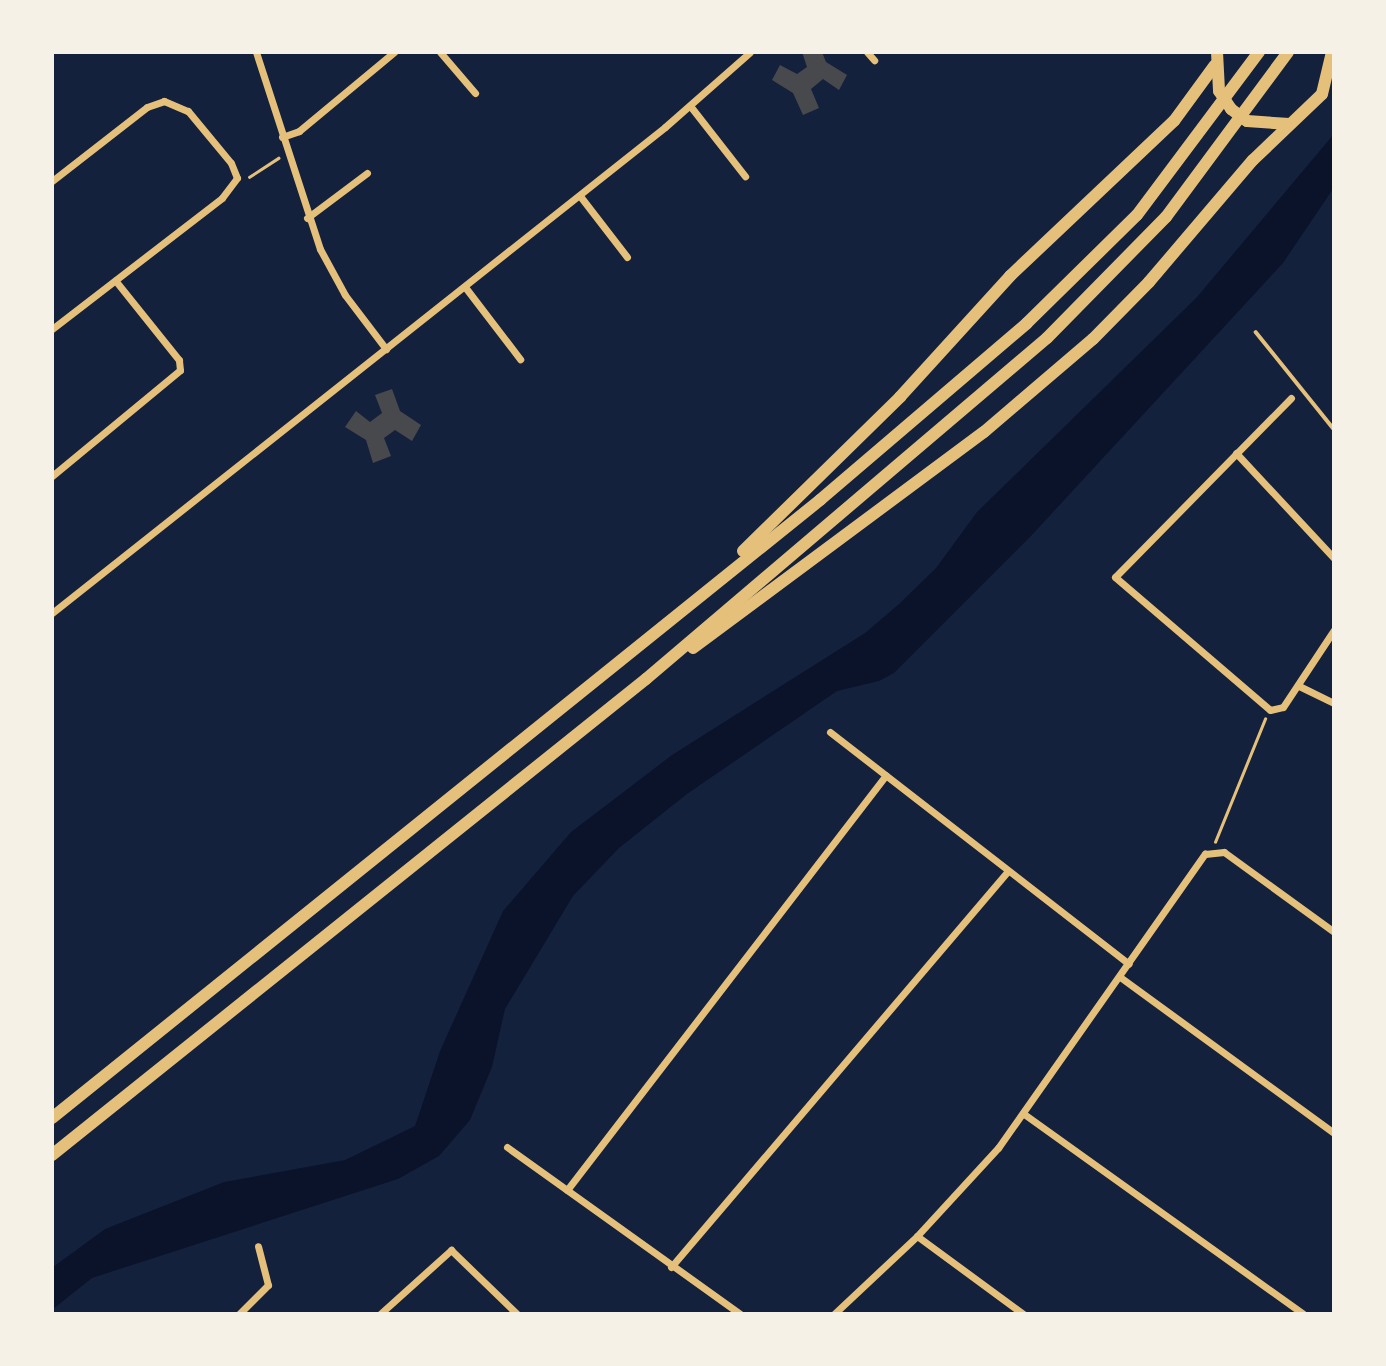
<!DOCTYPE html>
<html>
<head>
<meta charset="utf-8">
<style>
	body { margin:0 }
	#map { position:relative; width:1386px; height:1366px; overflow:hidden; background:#14213d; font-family:Rubik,sans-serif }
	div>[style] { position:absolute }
	.water>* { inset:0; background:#0b132b }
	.building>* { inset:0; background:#48494c }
	.path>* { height:2.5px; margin:-1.25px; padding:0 1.25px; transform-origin:1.25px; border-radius:1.25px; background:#e5c07b }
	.service>* { height:3.5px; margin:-1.75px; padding:0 1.75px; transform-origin:1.75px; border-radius:1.75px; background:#e5c07b }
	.minor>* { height:7px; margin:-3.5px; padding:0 3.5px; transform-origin:3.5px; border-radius:3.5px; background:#e5c07b }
	.trunk>* { height:12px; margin:-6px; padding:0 6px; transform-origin:6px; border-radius:6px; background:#e5c07b }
	span { translate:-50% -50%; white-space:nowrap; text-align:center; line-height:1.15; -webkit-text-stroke:7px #f6f1e7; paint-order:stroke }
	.frame { position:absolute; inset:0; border:54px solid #f6f1e7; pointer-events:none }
</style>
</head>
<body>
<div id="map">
	<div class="water">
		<i style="clip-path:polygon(1333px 135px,1333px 189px,1283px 263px,1031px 536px,894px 673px,879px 681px,837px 691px,687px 794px,619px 848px,573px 896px,505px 1009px,492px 1067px,470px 1120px,439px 1156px,398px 1179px,92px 1278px,53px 1309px,53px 1267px,105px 1229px,224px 1182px,345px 1160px,415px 1126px,440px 1051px,503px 911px,571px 832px,672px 755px,865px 633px,899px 604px,936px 568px,977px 512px,1197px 297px)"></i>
	</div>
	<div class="building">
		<i style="clip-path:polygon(802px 52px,822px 52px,826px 62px,847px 75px,839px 90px,823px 79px,811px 89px,819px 108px,803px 115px,793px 93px,772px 80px,780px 65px,797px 74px,807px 67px)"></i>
		<i style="clip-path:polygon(392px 389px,400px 411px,421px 425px,412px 441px,395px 430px,384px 438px,391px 456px,373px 463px,366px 440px,345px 427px,356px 411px,370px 422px,382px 413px,375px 395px)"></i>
	</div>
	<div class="path">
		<i style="left:249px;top:177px;width:35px;rotate:-33deg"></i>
		<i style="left:1215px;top:842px;width:133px;rotate:-67.9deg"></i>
	</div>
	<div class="service">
		<i style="left:1256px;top:332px;width:124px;rotate:51.2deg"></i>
	</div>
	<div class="minor">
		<i style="left:256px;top:52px;width:207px;rotate:72deg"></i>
		<i style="left:320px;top:249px;width:52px;rotate:61.5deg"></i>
		<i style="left:345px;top:295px;width:68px;rotate:52.8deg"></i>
		<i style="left:440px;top:52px;width:54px;rotate:49.5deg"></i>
		<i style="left:867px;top:52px;width:11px;rotate:49deg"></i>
		<i style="left:691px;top:107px;width:88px;rotate:52deg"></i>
		<i style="left:282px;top:137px;width:18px;rotate:-19deg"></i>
		<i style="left:299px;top:131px;width:124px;rotate:-39.7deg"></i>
		<i style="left:52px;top:181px;width:120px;rotate:-37.9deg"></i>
		<i style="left:147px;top:107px;width:18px;rotate:-19deg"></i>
		<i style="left:164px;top:101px;width:26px;rotate:23deg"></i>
		<i style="left:188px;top:111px;width:67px;rotate:50.4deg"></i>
		<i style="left:231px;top:163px;width:16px;rotate:68deg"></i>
		<i style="left:237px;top:178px;width:25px;rotate:127deg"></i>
		<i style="left:222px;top:198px;width:215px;rotate:142.4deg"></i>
		<i style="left:580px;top:196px;width:77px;rotate:52.4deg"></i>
		<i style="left:307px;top:218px;width:75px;rotate:-36.9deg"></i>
		<i style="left:465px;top:287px;width:91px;rotate:52.6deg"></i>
		<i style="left:1291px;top:398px;width:251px;rotate:134.5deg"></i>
		<i style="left:1115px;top:577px;width:204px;rotate:40.6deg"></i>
		<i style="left:1270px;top:710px;width:13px;rotate:-13deg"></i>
		<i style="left:1283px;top:707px;width:92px;rotate:-56.5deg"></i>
		<i style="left:1236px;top:453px;width:144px;rotate:47deg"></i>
		<i style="left:52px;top:476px;width:166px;rotate:-39.6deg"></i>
		<i style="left:180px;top:370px;width:10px;rotate:-96deg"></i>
		<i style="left:179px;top:360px;width:102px;rotate:-128.7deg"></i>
		<i style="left:52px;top:613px;width:782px;rotate:-38.41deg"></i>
		<i style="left:665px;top:127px;width:113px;rotate:-41.4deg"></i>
		<i style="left:1299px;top:686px;width:39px;rotate:26deg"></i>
		<i style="left:830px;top:732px;width:378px;rotate:37.8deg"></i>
		<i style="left:1120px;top:977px;width:265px;rotate:36.1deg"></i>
		<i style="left:1024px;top:1114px;width:343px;rotate:35.6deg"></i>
		<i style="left:507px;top:1147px;width:287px;rotate:35.6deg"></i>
		<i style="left:567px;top:1190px;width:523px;rotate:-52.45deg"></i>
		<i style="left:917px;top:1236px;width:132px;rotate:36.3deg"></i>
		<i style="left:671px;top:1267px;width:519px;rotate:-49.61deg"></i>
		<i style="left:239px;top:1314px;width:41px;rotate:-45deg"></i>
		<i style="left:268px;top:1285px;width:40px;rotate:-104.4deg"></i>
		<i style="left:380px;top:1314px;width:96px;rotate:-42deg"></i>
		<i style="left:451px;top:1250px;width:92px;rotate:44.1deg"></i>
		<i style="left:834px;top:1314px;width:114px;rotate:-43.2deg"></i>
		<i style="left:917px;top:1236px;width:120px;rotate:-47.4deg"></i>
		<i style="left:998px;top:1148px;width:360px;rotate:-54.9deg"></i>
		<i style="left:1205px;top:854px;width:19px;rotate:-6deg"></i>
		<i style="left:1224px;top:852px;width:136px;rotate:36deg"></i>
	</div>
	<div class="trunk">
		<i style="left:1217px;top:52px;width:39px;rotate:87deg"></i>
		<i style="left:1219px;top:91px;width:22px;rotate:56deg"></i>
		<i style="left:1231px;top:109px;width:20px;rotate:37deg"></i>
		<i style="left:1247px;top:121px;width:42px;rotate:4.1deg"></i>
		<i style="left:743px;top:551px;width:220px;rotate:-44.4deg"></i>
		<i style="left:900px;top:397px;width:164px;rotate:-47.7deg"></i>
		<i style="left:1010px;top:276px;width:226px;rotate:-43.4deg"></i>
		<i style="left:1174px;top:121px;width:69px;rotate:-53.8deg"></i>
		<i style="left:693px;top:648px;width:362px;rotate:-36.6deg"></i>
		<i style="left:984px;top:432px;width:143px;rotate:-40.5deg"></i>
		<i style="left:1093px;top:339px;width:80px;rotate:-45.5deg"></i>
		<i style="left:1149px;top:282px;width:160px;rotate:-49.6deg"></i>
		<i style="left:1253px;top:160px;width:95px;rotate:-43.7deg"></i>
		<i style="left:1322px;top:94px;width:43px;rotate:-76.6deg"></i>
		<i style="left:52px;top:1118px;width:986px;rotate:-38.82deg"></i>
		<i style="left:820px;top:500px;width:272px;rotate:-40.5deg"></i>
		<i style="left:1027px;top:323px;width:154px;rotate:-44.5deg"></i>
		<i style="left:1137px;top:215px;width:204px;rotate:-53.2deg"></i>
		<i style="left:52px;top:1155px;width:761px;rotate:-38.71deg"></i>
		<i style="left:646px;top:679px;width:526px;rotate:-40.38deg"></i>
		<i style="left:1047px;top:338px;width:170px;rotate:-45.5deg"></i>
		<i style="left:1166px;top:217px;width:205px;rotate:-53.5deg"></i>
	</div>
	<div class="frame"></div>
</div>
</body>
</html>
